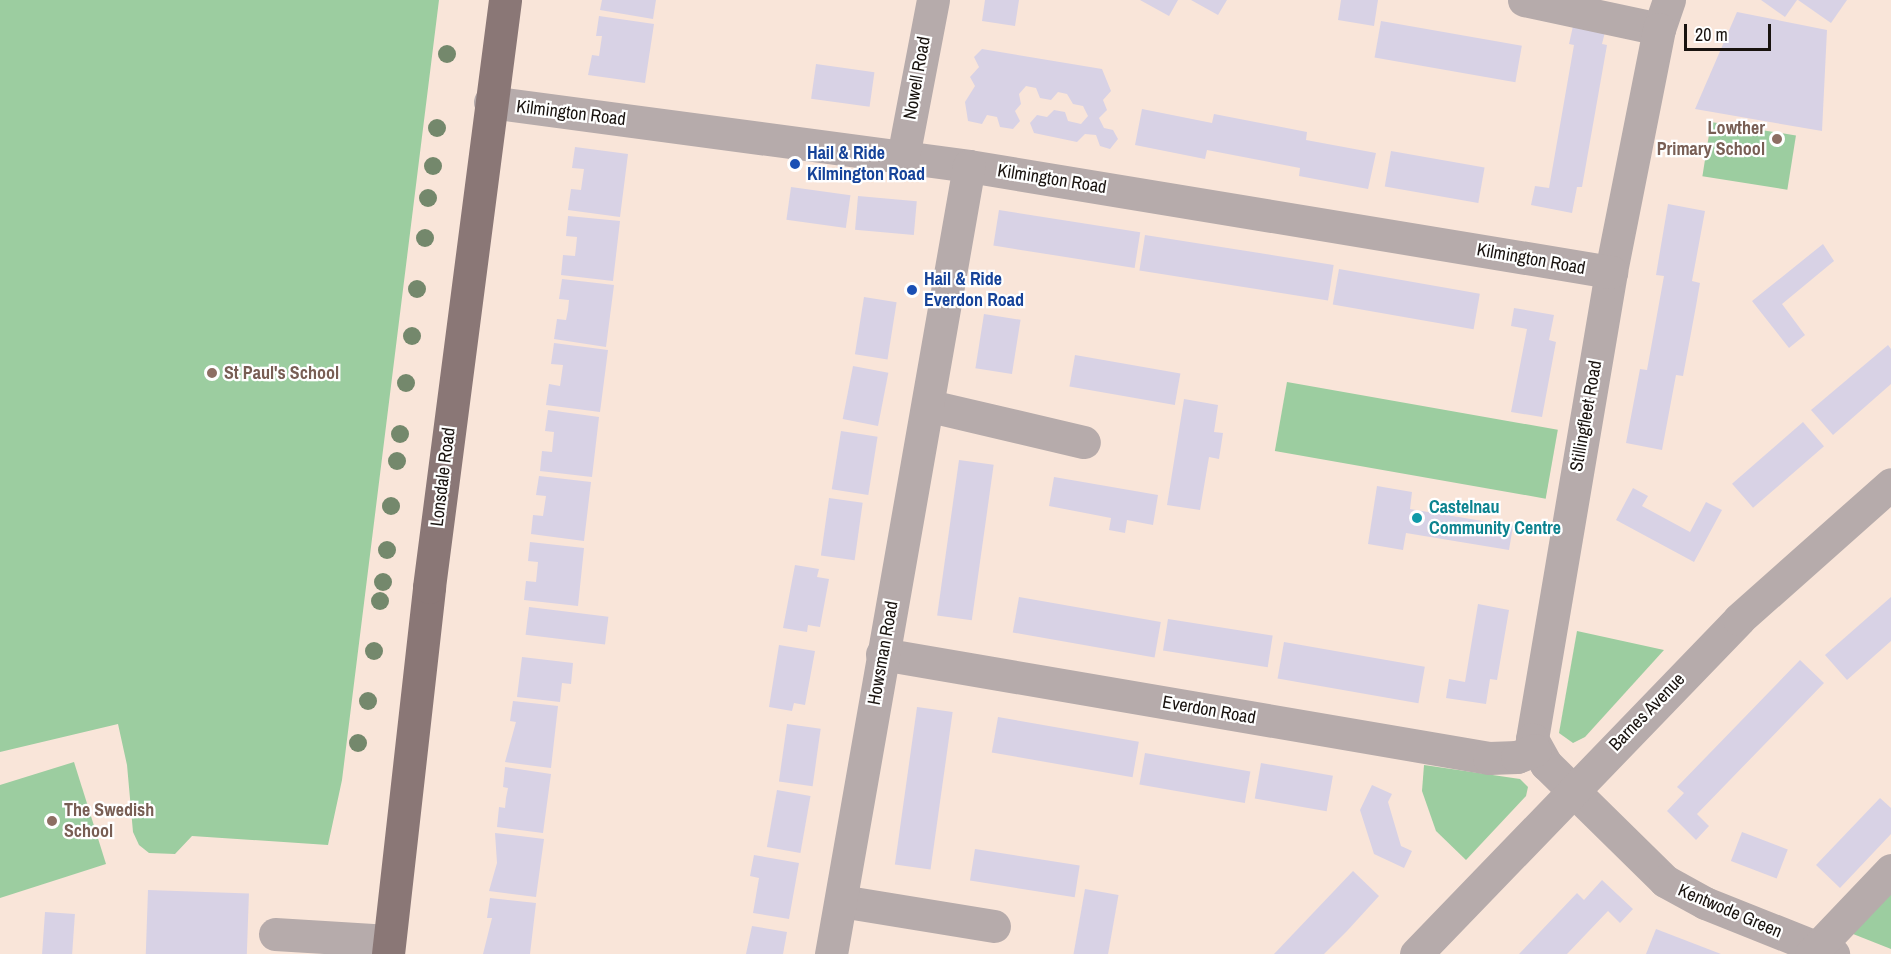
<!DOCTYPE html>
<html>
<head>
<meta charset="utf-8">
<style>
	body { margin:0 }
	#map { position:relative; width:1891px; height:954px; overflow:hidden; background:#f9e5d9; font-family:"Archivo Narrow",sans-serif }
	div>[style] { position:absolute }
	.green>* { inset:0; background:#9ccda0; transform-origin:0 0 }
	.building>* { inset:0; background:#d8d2e5; transform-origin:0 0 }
	.minor>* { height:33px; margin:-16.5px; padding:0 16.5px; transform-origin:16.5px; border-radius:16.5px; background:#b6abab }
	.major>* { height:33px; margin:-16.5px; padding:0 16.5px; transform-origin:16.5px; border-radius:16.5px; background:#8a7776 }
	.trees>* { width:18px; height:18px; margin:-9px; border-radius:50%; background:#74886c }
	.dots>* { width:16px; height:16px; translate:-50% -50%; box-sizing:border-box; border:3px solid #fff; border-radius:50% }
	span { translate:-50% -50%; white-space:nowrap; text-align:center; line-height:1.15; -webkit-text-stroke:4.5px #fff; paint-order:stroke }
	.street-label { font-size:18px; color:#19130f }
	.education-label { font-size:18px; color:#785e54; font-weight:700 }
	.right { translate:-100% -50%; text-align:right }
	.left { translate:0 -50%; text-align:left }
	.transit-label { font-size:18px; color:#164399; font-weight:700 }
	.culture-label { font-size:18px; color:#0d838f; font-weight:700 }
	.scale { position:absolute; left:1684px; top:24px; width:87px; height:27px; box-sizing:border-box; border:3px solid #19130f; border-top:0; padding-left:8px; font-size:18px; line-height:21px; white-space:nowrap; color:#19130f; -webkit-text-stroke:4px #fff; paint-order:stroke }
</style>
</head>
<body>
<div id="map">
	<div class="green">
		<i style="clip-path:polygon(0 0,439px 0,342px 780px,328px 845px,192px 836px,175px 854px,149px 853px,139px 845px,133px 832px,127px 765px,118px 724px,0 752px)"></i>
		<i style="left:1711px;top:122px;width:86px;height:55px;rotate:9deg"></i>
		<i style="left:1287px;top:382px;width:275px;height:70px;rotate:10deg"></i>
		<i style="clip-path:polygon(1577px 631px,1664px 650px,1585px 737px,1573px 743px,1559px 733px)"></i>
		<i style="clip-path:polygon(74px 762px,106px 864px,0 898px,0 785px)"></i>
		<i style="clip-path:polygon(1424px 765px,1520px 779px,1528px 787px,1526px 796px,1466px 860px,1436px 831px,1422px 791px)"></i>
		<i style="clip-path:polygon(1891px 880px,1891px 949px,1843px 930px)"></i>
	</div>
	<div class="building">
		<i style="clip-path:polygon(602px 0,656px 0,653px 19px,600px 10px)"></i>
		<i style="clip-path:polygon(985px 0,1019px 0,1015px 26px,982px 21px)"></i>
		<i style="clip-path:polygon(1140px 0,1178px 0,1169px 16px)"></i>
		<i style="clip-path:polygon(1191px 0,1227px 0,1218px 15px)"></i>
		<i style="clip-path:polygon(1341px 0,1378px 0,1374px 26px,1338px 20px)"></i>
		<i style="clip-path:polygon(1761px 0,1797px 0,1785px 17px)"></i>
		<i style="clip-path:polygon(1798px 0,1847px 0,1831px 23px)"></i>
		<i style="clip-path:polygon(1737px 12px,1827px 30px,1822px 131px,1695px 109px)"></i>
		<i style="clip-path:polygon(599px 16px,654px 24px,645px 83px,588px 75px,592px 55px,599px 56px,602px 36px,596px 36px)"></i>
		<i style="left:1381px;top:21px;width:143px;height:37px;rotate:10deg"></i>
		<i style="clip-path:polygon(1573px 26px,1605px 32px,1602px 44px,1607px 45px,1582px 187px,1577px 187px,1572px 213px,1531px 205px,1535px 186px,1549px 188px,1574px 45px,1569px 44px)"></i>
		<i style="clip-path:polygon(982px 49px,1102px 69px,1111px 91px,1103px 100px,1107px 110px,1099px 118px,1104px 128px,1113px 130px,1118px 139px,1110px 149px,1100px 146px,1096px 135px,1085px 134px,1077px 142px,1034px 133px,1030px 123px,1037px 115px,1047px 117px,1054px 110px,1065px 112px,1068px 121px,1081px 124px,1088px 116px,1083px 106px,1073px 104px,1067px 94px,1058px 92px,1051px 100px,1040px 98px,1036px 88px,1026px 86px,1019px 94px,1021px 104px,1015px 111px,1020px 121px,1013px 129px,1000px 127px,997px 117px,987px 115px,982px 124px,968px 121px,965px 102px,975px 86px,970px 77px,979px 67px,974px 57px)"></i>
		<i style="left:816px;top:64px;width:59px;height:35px;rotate:8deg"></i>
		<i style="clip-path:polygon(1142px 109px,1212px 123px,1214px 114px,1307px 132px,1306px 140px,1376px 153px,1368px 189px,1299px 176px,1300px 168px,1207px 150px,1205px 159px,1135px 145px)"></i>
		<i style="clip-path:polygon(575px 147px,628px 154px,620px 217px,568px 210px,571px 189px,581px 190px,584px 169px,572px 168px)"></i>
		<i style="left:1391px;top:151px;width:95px;height:36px;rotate:10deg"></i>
		<i style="left:791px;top:187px;width:60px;height:33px;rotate:8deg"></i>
		<i style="left:858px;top:196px;width:59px;height:34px;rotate:5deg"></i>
		<i style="clip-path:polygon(1668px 204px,1705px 211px,1692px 281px,1700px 283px,1696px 306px,1683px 376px,1676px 375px,1662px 450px,1626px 443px,1640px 369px,1647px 370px,1664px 276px,1656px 275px)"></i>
		<i style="left:999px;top:210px;width:143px;height:36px;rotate:9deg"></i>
		<i style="clip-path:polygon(568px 216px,620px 221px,613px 281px,561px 275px,563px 255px,575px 256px,576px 247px,577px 237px,566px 236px)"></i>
		<i style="left:1145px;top:235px;width:191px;height:36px;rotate:9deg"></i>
		<i style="clip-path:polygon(1823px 244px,1834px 261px,1782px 304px,1805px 335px,1789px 348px,1752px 301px)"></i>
		<i style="left:1339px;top:269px;width:143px;height:36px;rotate:10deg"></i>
		<i style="clip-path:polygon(562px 279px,614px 285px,606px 347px,554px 339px,557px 319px,566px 320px,568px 310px,569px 300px,559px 299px)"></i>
		<i style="left:864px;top:297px;width:33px;height:58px;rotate:9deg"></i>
		<i style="clip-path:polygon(1514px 308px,1554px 315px,1549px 340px,1556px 342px,1542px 417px,1511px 412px,1527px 329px,1511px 326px)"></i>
		<i style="left:984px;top:314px;width:37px;height:55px;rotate:9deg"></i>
		<i style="clip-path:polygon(554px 343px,608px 350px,600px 412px,546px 405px,549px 384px,560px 386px,563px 365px,551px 364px)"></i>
		<i style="clip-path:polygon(1888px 345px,1891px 349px,1891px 384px,1833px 435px,1811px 410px)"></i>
		<i style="left:1075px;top:355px;width:107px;height:32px;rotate:10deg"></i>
		<i style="left:853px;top:366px;width:36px;height:54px;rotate:11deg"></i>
		<i style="clip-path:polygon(1184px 399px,1218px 405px,1214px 432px,1223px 433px,1219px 459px,1209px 457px,1200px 510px,1167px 505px)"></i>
		<i style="clip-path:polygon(548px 410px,599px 417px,592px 477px,540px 471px,542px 451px,552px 452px,554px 432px,545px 431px)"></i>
		<i style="left:1803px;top:422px;width:32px;height:94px;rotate:49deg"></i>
		<i style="left:841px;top:431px;width:37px;height:59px;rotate:9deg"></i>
		<i style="left:959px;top:460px;width:35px;height:157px;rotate:8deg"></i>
		<i style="clip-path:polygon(539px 476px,591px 482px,584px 541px,531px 534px,533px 515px,543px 516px,546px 496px,536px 495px)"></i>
		<i style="clip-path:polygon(1054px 477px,1158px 495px,1153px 525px,1127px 520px,1125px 533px,1109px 530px,1111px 518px,1049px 506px)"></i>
		<i style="clip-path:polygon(1377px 486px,1412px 492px,1410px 509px,1513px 526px,1509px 550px,1406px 533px,1403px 550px,1368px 544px)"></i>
		<i style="clip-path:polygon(1633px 488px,1648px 496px,1642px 506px,1690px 532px,1706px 502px,1722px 510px,1694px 562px,1616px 520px)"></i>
		<i style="left:829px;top:498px;width:34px;height:58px;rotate:8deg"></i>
		<i style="clip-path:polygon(530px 542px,584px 548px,578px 606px,524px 600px,526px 581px,536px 582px,538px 562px,528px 561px)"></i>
		<i style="clip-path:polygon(795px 565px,819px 569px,817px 577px,829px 579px,820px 627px,808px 625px,807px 632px,783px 628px)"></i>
		<i style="left:1019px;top:597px;width:144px;height:36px;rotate:10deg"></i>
		<i style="clip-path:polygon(1891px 597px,1891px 641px,1847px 680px,1825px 655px)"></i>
		<i style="clip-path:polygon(1478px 604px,1509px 610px,1497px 680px,1490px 679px,1486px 704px,1446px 698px,1449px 679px,1465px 682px)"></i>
		<i style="left:529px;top:607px;width:80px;height:28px;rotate:7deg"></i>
		<i style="left:1168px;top:619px;width:106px;height:32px;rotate:9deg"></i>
		<i style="left:1284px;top:642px;width:143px;height:37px;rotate:10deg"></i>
		<i style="clip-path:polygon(779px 645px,815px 651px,805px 705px,794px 703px,792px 711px,769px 707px)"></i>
		<i style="clip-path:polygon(522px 657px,573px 663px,571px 684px,562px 683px,560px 702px,517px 697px)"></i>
		<i style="clip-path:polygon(1800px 660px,1824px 683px,1697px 814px,1709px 826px,1696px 840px,1667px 811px,1684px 793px,1677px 787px)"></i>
		<i style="clip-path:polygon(513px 701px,558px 706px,551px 768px,505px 762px,516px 722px,510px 721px)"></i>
		<i style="left:917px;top:707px;width:36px;height:159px;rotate:8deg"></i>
		<i style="left:998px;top:717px;width:143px;height:36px;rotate:10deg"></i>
		<i style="left:787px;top:724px;width:34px;height:58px;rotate:8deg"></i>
		<i style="left:1145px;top:753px;width:107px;height:32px;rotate:10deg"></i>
		<i style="left:1261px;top:763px;width:73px;height:36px;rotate:10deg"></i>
		<i style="clip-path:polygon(505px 767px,551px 774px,543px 833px,497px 827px,499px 807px,505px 808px,506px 798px,508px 788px,503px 787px)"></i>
		<i style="clip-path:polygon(1372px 785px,1392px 794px,1388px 802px,1401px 846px,1412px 851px,1404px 868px,1374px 854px,1360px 810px)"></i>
		<i style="left:777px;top:790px;width:34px;height:58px;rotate:10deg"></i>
		<i style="clip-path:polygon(1880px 798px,1891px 808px,1891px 834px,1840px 888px,1816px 865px)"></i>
		<i style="left:1742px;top:832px;width:49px;height:31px;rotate:21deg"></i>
		<i style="clip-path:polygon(495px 833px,544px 839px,536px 897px,489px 891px,497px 863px)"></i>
		<i style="left:975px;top:849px;width:106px;height:32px;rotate:9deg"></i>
		<i style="clip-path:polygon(754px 855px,799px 863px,789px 919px,753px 913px,759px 878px,750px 876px)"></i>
		<i style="clip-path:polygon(1353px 871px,1379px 896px,1347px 931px,1324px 954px,1274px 954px)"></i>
		<i style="clip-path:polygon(1602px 880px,1633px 909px,1620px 923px,1608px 911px,1567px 954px,1519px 954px,1577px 893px,1584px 900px)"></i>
		<i style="left:1085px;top:889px;width:34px;height:66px;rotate:10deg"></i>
		<i style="left:148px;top:890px;width:101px;height:64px;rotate:2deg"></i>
		<i style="clip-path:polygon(490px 898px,536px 903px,530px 954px,483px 954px,492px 918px,487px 918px)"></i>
		<i style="left:45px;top:912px;width:30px;height:42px;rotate:4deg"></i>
		<i style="clip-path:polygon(752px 926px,787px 932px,783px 954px,746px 954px)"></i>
		<i style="clip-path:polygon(1656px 929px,1721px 954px,1646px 954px)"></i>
	</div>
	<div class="minor">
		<i style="left:1524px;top:0;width:138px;rotate:12.1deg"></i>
		<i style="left:1669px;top:0;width:31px;rotate:109deg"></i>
		<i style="left:1659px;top:29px;width:248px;rotate:101.2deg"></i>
		<i style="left:1611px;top:272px;width:474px;rotate:99.6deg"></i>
		<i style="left:1532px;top:739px;width:29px;rotate:61deg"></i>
		<i style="left:1546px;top:764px;width:167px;rotate:44.5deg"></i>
		<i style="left:1665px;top:881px;width:46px;rotate:28.8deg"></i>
		<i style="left:1705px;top:903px;width:138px;rotate:21.7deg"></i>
		<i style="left:490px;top:102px;width:483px;rotate:7.6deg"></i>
		<i style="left:969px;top:166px;width:651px;rotate:9.38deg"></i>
		<i style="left:903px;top:157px;width:160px;rotate:-79.2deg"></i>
		<i style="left:930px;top:406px;width:158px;rotate:13.2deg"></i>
		<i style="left:882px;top:654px;width:616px;rotate:9.72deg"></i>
		<i style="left:1489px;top:758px;width:28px;rotate:-2deg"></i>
		<i style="left:1517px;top:757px;width:19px;rotate:-21deg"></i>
		<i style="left:841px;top:901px;width:155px;rotate:9.3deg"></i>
		<i style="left:275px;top:934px;width:114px;rotate:3.5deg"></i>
		<i style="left:831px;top:954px;width:800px;rotate:-80.07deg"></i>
		<i style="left:1416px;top:954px;width:465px;rotate:-46deg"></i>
		<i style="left:1739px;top:619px;width:203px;rotate:-41.6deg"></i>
		<i style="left:1811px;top:954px;width:116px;rotate:-46.4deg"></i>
	</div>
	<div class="major">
		<i style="left:388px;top:954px;width:369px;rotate:-83.6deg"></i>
		<i style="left:429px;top:587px;width:592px;rotate:-82.62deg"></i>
	</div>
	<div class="trees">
		<i style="left:447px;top:54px"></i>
		<i style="left:437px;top:128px"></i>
		<i style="left:433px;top:166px"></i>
		<i style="left:428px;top:198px"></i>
		<i style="left:425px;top:238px"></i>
		<i style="left:417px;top:289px"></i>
		<i style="left:412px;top:336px"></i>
		<i style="left:406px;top:383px"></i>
		<i style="left:400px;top:434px"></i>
		<i style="left:397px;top:461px"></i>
		<i style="left:391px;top:506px"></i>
		<i style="left:387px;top:550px"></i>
		<i style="left:383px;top:582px"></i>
		<i style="left:380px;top:601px"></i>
		<i style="left:374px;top:651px"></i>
		<i style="left:368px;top:701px"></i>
		<i style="left:358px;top:743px"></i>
	</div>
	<div class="dots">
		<i style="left:1777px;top:139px;background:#8d6e63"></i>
		<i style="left:795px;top:164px;background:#1a4fb4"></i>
		<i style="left:912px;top:290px;background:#1a4fb4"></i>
		<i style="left:212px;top:373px;background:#8d6e63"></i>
		<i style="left:1417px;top:518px;background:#0f9aa8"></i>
		<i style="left:52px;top:821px;background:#8d6e63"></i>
	</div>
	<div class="street-label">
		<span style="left:917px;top:78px;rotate:-80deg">Nowell Road</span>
		<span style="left:571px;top:113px;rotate:7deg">Kilmington Road</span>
		<span style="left:1052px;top:179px;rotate:9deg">Kilmington Road</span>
		<span style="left:1531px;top:259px;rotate:10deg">Kilmington Road</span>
		<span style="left:1586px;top:416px;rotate:-80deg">Stillingfleet Road</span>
		<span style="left:443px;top:477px;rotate:-83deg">Lonsdale Road</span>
		<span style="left:883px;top:653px;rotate:-80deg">Howsman Road</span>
		<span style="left:1209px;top:710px;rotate:10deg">Everdon Road</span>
		<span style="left:1647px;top:712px;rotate:-46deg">Barnes Avenue</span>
		<span style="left:1730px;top:911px;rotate:23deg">Kentwode Green</span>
	</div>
	<div class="education-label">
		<span class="right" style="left:1765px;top:139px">Lowther<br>Primary School</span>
		<span class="left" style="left:224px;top:373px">St Paul's School</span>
		<span class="left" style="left:64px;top:821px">The Swedish<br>School</span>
	</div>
	<div class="transit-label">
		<span class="left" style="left:807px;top:164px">Hail &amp; Ride<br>Kilmington Road</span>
		<span class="left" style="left:924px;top:290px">Hail &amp; Ride<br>Everdon Road</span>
	</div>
	<div class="culture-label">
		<span class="left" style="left:1429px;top:518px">Castelnau<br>Community Centre</span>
	</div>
	<div class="scale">20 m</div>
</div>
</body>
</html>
